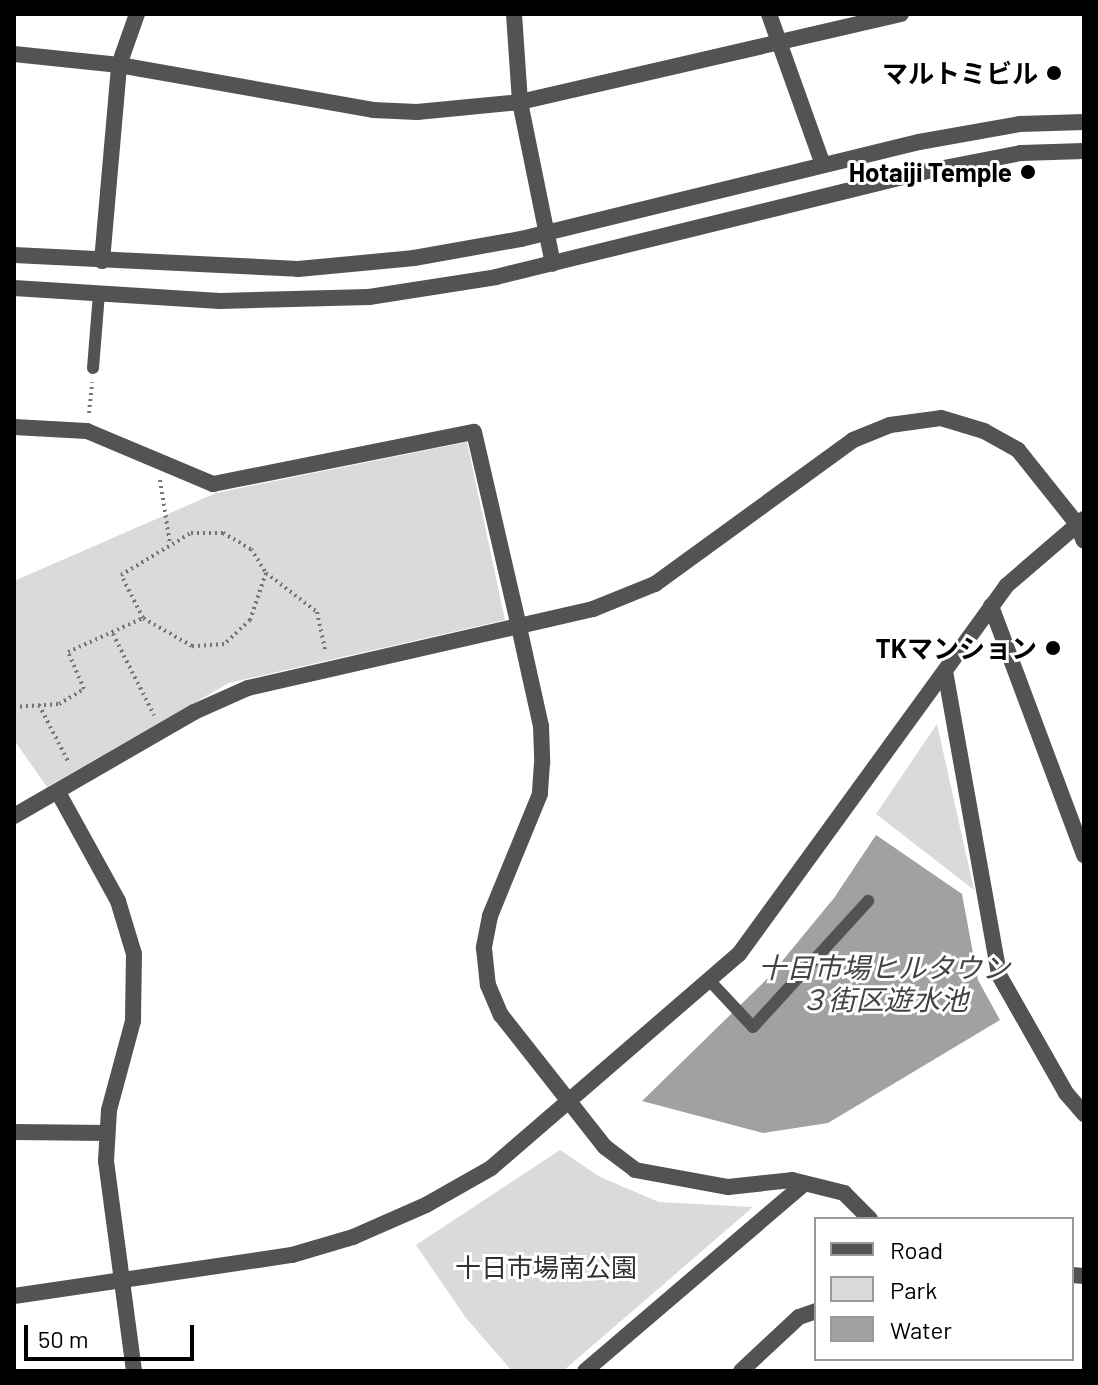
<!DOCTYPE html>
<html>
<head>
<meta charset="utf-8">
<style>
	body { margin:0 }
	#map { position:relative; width:1098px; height:1385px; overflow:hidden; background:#fff; font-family:Barlow,"Noto Sans JP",sans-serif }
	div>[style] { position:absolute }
	.green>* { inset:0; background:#dadada }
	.water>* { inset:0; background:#a1a1a1 }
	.path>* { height:4px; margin-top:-2px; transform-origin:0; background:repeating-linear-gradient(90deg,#757575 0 2px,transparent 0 6px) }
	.service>* { height:12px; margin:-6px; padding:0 6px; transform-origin:6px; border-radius:6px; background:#535353 }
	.minor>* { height:16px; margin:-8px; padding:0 8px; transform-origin:8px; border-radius:8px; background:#535353 }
	.tertiary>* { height:16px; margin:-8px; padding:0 8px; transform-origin:8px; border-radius:8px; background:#535353 }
	.dots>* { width:22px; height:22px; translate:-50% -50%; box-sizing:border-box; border:4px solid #fff; border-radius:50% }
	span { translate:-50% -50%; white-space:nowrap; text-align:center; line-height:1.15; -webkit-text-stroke:6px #fff; paint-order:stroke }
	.poi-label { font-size:26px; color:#000; font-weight:700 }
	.right { translate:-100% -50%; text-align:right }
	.park-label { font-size:26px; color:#313131 }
	.water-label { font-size:28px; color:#424242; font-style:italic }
	.frame { position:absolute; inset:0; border:16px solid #000; pointer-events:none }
	.legend { position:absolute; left:814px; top:1217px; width:260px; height:144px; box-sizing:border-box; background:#fff; border:2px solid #999; margin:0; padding:10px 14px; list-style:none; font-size:24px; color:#000 }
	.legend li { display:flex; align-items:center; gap:16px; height:40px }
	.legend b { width:40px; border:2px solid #999 }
	.scale { position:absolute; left:24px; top:1325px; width:170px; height:36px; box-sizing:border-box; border:4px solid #000; border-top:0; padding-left:10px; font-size:24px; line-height:28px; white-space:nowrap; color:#000; -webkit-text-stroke:6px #fff; paint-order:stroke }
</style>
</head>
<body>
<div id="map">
	<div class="green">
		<i style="clip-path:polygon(467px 442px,505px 620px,229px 683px,47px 787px,14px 740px,14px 581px,216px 493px)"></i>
		<i style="clip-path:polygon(937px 724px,974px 890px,876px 814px)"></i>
		<i style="clip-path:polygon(560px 1150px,600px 1177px,659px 1202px,753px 1207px,563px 1371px,512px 1371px,466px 1318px,416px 1245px)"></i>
	</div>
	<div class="water">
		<i style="clip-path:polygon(876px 835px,962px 894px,978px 980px,1000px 1020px,828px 1123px,763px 1133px,642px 1101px,769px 977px,834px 898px)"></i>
	</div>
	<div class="path">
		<i style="left:89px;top:413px;width:31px;rotate:-84deg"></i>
		<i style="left:160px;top:480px;width:65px;rotate:81.1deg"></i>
		<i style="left:266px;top:573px;width:50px;rotate:108.8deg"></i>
		<i style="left:250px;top:620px;width:35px;rotate:137deg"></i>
		<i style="left:224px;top:644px;width:32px;rotate:176deg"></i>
		<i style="left:192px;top:646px;width:56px;rotate:-150.3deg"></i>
		<i style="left:143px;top:618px;width:48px;rotate:-117.1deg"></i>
		<i style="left:121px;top:575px;width:82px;rotate:-31deg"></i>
		<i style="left:191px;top:533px;width:32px"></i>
		<i style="left:223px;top:533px;width:32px;rotate:30deg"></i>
		<i style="left:251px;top:549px;width:28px;rotate:58deg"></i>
		<i style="left:266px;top:573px;width:64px;rotate:37.4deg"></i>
		<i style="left:317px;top:612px;width:40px;rotate:78deg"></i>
		<i style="left:113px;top:634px;width:91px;rotate:63.2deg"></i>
		<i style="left:39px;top:705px;width:65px;rotate:62.7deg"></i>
		<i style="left:14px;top:707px;width:45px;rotate:-3.8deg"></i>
		<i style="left:59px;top:704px;width:29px;rotate:-31deg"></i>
		<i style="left:84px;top:689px;width:40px;rotate:-113.4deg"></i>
		<i style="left:68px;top:652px;width:82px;rotate:-24.4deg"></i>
	</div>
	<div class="service">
		<i style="left:93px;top:368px;width:74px;rotate:-85.4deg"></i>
		<i style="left:709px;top:980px;width:64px;rotate:46.9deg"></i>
		<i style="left:753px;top:1027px;width:171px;rotate:-47.6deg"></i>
	</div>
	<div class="minor">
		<i style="left:514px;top:14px;width:88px;rotate:86.1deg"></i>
		<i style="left:520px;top:102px;width:165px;rotate:78.5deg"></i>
		<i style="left:769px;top:14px;width:160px;rotate:70.3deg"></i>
		<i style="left:14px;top:54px;width:106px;rotate:6deg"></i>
		<i style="left:119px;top:65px;width:258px;rotate:10deg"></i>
		<i style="left:373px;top:110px;width:44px;rotate:2.6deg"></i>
		<i style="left:417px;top:112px;width:103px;rotate:-5.5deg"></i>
		<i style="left:520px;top:102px;width:391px;rotate:-13deg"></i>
		<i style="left:102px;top:261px;width:197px;rotate:-85deg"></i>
		<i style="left:119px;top:65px;width:54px;rotate:-70.6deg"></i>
		<i style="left:14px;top:427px;width:73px;rotate:3.1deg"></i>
		<i style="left:87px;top:431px;width:137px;rotate:22.8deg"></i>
		<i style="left:213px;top:484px;width:266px;rotate:-11.3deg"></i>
		<i style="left:474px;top:432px;width:200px;rotate:77deg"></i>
		<i style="left:1077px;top:524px;width:18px;rotate:68deg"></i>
		<i style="left:991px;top:606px;width:266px;rotate:69.5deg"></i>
		<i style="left:945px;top:671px;width:309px;rotate:79.9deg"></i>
		<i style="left:999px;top:975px;width:136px;rotate:60.4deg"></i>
		<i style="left:1066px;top:1093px;width:28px;rotate:49deg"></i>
		<i style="left:14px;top:1132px;width:93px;rotate:0.6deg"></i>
		<i style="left:1072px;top:1275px;width:12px;rotate:5deg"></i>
		<i style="left:585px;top:1371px;width:288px;rotate:-40.5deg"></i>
		<i style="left:741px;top:1371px;width:79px;rotate:-43deg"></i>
		<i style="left:799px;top:1317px;width:18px;rotate:-19deg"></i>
	</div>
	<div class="tertiary">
		<i style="left:14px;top:255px;width:284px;rotate:2.8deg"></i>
		<i style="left:298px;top:269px;width:117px;rotate:-5.4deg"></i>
		<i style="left:414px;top:258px;width:109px;rotate:-10.1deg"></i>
		<i style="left:521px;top:239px;width:410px;rotate:-13.7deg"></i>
		<i style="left:919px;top:142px;width:103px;rotate:-10.1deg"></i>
		<i style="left:1020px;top:124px;width:64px;rotate:-1.8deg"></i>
		<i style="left:14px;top:288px;width:206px;rotate:3.6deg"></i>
		<i style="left:220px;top:301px;width:149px;rotate:-1.5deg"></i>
		<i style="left:369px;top:297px;width:129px;rotate:-8.9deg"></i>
		<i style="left:496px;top:277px;width:440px;rotate:-13.8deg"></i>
		<i style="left:923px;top:172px;width:100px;rotate:-11deg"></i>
		<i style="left:1021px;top:153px;width:63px;rotate:-1.8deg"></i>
		<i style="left:519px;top:627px;width:101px;rotate:77.5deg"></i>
		<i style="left:541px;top:726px;width:37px;rotate:88deg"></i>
		<i style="left:542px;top:763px;width:31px;rotate:94deg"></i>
		<i style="left:540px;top:794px;width:132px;rotate:112.3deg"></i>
		<i style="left:490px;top:916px;width:33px;rotate:101deg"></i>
		<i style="left:484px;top:948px;width:37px;rotate:84deg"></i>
		<i style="left:488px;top:985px;width:33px;rotate:67deg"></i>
		<i style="left:501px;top:1015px;width:168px;rotate:51.8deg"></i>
		<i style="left:605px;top:1147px;width:38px;rotate:37deg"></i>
		<i style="left:635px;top:1170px;width:95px;rotate:10.4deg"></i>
		<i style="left:728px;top:1187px;width:64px;rotate:-6.2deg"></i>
		<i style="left:792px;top:1180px;width:54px;rotate:14deg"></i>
		<i style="left:844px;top:1193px;width:37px;rotate:45deg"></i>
		<i style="left:59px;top:794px;width:122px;rotate:61.1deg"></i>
		<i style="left:118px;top:901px;width:55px;rotate:73.2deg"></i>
		<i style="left:134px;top:954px;width:67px;rotate:90.9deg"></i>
		<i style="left:133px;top:1021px;width:92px;rotate:105.1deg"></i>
		<i style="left:109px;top:1110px;width:51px;rotate:93.4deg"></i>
		<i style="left:106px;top:1161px;width:212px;rotate:82.4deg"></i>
		<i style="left:14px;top:816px;width:208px;rotate:-30deg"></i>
		<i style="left:194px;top:712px;width:59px;rotate:-24deg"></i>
		<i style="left:248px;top:688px;width:354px;rotate:-12.9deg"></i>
		<i style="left:593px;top:609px;width:67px;rotate:-22deg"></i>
		<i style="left:655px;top:584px;width:245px;rotate:-36deg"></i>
		<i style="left:853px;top:440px;width:40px;rotate:-22deg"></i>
		<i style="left:890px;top:425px;width:51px;rotate:-7.8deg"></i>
		<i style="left:941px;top:418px;width:45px;rotate:16.8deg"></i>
		<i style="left:984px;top:431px;width:39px;rotate:29deg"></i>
		<i style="left:1018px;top:450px;width:95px;rotate:51.4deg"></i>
		<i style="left:14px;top:1296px;width:281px;rotate:-8.4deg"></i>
		<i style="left:292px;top:1255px;width:64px;rotate:-16.4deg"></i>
		<i style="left:353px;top:1237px;width:80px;rotate:-23.7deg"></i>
		<i style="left:426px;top:1205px;width:75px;rotate:-29.6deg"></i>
		<i style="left:491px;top:1168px;width:328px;rotate:-40.8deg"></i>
		<i style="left:739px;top:954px;width:455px;rotate:-54deg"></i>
		<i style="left:1006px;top:586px;width:103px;rotate:-40.7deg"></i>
	</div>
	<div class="dots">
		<i style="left:1054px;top:73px;background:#000"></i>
		<i style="left:1028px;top:172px;background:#000"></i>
		<i style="left:1053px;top:648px;background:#000"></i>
	</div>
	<div class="poi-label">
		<span class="right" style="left:1038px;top:73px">マルトミビル</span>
		<span class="right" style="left:1012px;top:172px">Hotaiji Temple</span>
		<span class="right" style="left:1037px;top:648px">TKマンション</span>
	</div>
	<div class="park-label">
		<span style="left:546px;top:1267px">十日市場南公園</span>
	</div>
	<div class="water-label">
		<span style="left:884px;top:983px">十日市場ヒルタウン<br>３街区遊水池</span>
	</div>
	<div class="frame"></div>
	<ul class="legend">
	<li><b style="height:10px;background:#535353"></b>Road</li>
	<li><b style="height:22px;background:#dadada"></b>Park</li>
	<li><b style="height:22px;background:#a1a1a1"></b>Water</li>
	</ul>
	<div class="scale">50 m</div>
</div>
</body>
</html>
